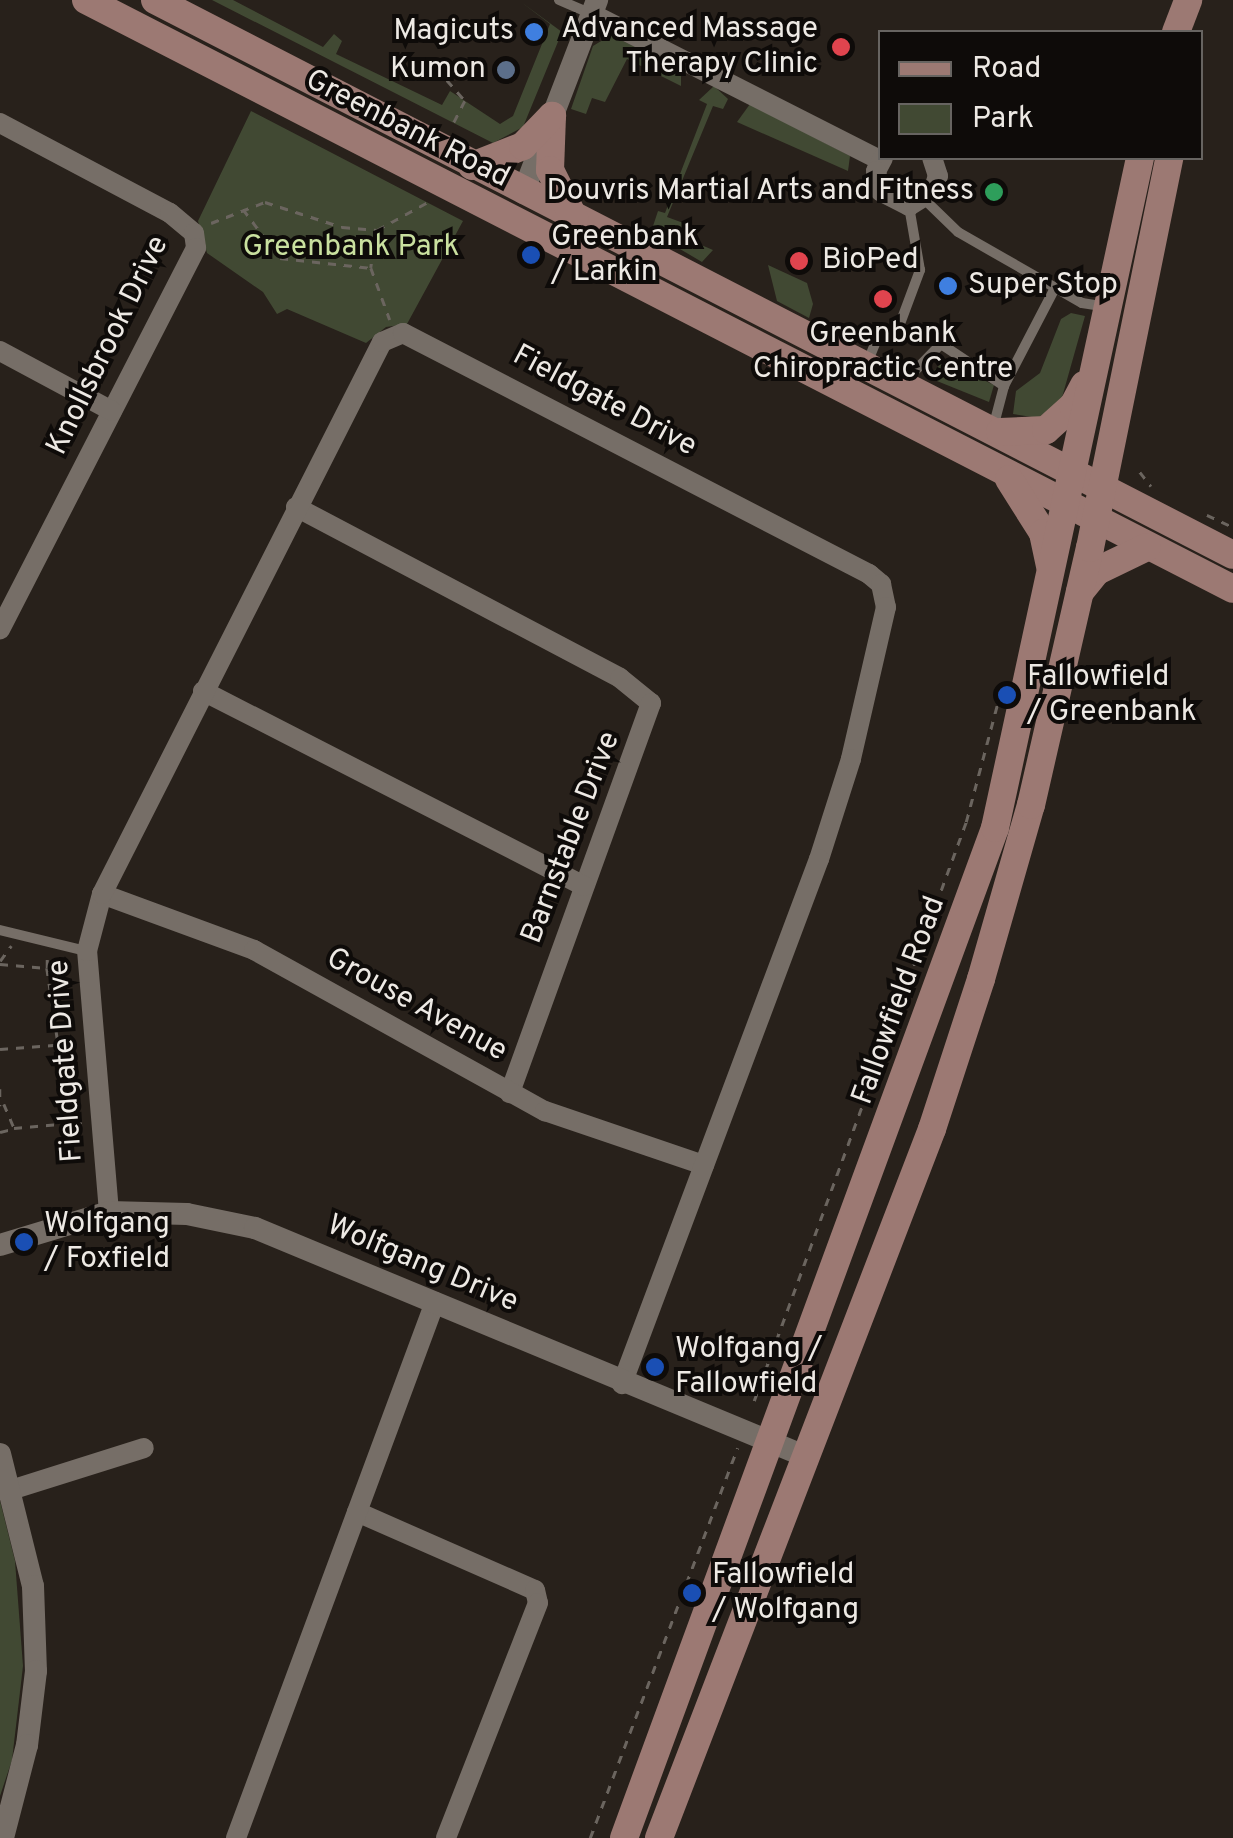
<!DOCTYPE html>
<html>
<head>
<meta charset="utf-8">
<style>
	body { margin:0 }
	#map { position:relative; width:1233px; height:1838px; overflow:hidden; background:#28211b; font-family:Overpass,sans-serif }
	div>[style] { position:absolute }
	.green>* { inset:0; background:#414933 }
	.path>* { height:2.5px; margin-top:-1.25px; transform-origin:0; background:repeating-linear-gradient(90deg,#6b655f 0 8px,transparent 0 16px) }
	.service>* { height:10px; margin:-5px; padding:0 5px; transform-origin:5px; border-radius:5px; background:#766e67 }
	.minor>* { height:20px; margin:-10px; padding:0 10px; transform-origin:10px; border-radius:10px; background:#766e67 }
	.tertiary>* { height:22px; margin:-11px; padding:0 11px; transform-origin:11px; border-radius:11px; background:#766e67 }
	.secondary>* { height:28px; margin:-14px; padding:0 14px; transform-origin:14px; border-radius:14px; background:#9c7973 }
	.dots>* { width:28px; height:28px; translate:-50% -50%; box-sizing:border-box; border:5px solid #0e0b09; border-radius:50% }
	span { translate:-50% -50%; white-space:nowrap; text-align:center; line-height:1.15; -webkit-text-stroke:8px #0e0b09; paint-order:stroke }
	.poi-label { font-size:30px; color:#ede9e4 }
	.right { translate:-100% -50%; text-align:right }
	.left { translate:0 -50%; text-align:left }
	.street-label { font-size:30px; color:#ede9e4 }
	.park-label { font-size:30px; color:#c9e09f }
	.legend { position:absolute; left:878px; top:30px; width:325px; height:130px; box-sizing:border-box; background:#0e0b09; border:2px solid #676461; margin:0; padding:12px 18px; list-style:none; font-size:30px; color:#ede9e4 }
	.legend li { display:flex; align-items:center; gap:20px; height:50px }
	.legend b { width:50px; border:2px solid #676461 }
</style>
</head>
<body>
<div id="map">
	<div class="green">
		<i style="clip-path:polygon(212px 0,233px 0,323px 47px,334px 34px,342px 41px,336px 54px,442px 105px,450px 91px,500px 124px,513px 116px,550px 24px,521px 2px,562px 32px,523px 127px,493px 143px)"></i>
		<i style="clip-path:polygon(611px 35px,681px 70px,681px 86px,627px 59px,605px 102px,592px 98px,586px 114px,571px 109px,593px 46px)"></i>
		<i style="clip-path:polygon(714px 86px,728px 99px,723px 109px,713px 106px,667px 217px,697px 228px,692px 241px,713px 250px,702px 262px,651px 232px,658px 211px,665px 213px,707px 104px,699px 100px)"></i>
		<i style="clip-path:polygon(750px 104px,850px 156px,848px 171px,737px 122px)"></i>
		<i style="clip-path:polygon(251px 111px,463px 221px,407px 324px,386px 327px,366px 343px,287px 309px,277px 314px,263px 292px,207px 253px,198px 221px)"></i>
		<i style="clip-path:polygon(768px 265px,807px 283px,813px 304px,809px 318px,777px 301px)"></i>
		<i style="clip-path:polygon(1071px 313px,1085px 316px,1061px 401px,1038px 418px,1013px 414px,1016px 391px,1040px 373px,1061px 319px)"></i>
		<i style="clip-path:polygon(944px 361px,994px 385px,989px 402px,927px 377px)"></i>
		<i style="clip-path:polygon(0 1501px,15px 1561px,23px 1666px,12px 1760px,0 1796px)"></i>
	</div>
	<div class="path">
		<i style="left:447px;top:80px;width:28px;rotate:49deg"></i>
		<i style="left:465px;top:101px;width:27px;rotate:117deg"></i>
		<i style="left:243px;top:209px;width:61px;rotate:52.9deg"></i>
		<i style="left:280px;top:258px;width:92px;rotate:6.3deg"></i>
		<i style="left:211px;top:223px;width:58px;rotate:-21.3deg"></i>
		<i style="left:265px;top:202px;width:81px;rotate:18deg"></i>
		<i style="left:342px;top:227px;width:35px;rotate:5deg"></i>
		<i style="left:377px;top:230px;width:58px;rotate:-28.8deg"></i>
		<i style="left:376px;top:232px;width:36px;rotate:98deg"></i>
		<i style="left:371px;top:268px;width:55px;rotate:69.9deg"></i>
		<i style="left:1140px;top:472px;width:18px;rotate:52deg"></i>
		<i style="left:1207px;top:515px;width:29px;rotate:25deg"></i>
		<i style="left:0;top:961px;width:19px;rotate:-54deg"></i>
		<i style="left:0;top:964px;width:47px;rotate:4.9deg"></i>
		<i style="left:47px;top:968px;width:12px;rotate:-90deg"></i>
		<i style="left:47px;top:968px;width:157px;rotate:81.6deg"></i>
		<i style="left:0;top:1049px;width:54px;rotate:-4.2deg"></i>
		<i style="left:57px;top:1050px;width:17px;rotate:-3deg"></i>
		<i style="left:0;top:1089px;width:17px;rotate:90deg"></i>
		<i style="left:4px;top:1104px;width:26px;rotate:67deg"></i>
		<i style="left:14px;top:1128px;width:68px;rotate:-5deg"></i>
		<i style="left:0;top:1132px;width:12px;rotate:-14deg"></i>
		<i style="left:754px;top:1401px;width:617px;rotate:-69.89deg"></i>
		<i style="left:966px;top:822px;width:124px;rotate:-75.1deg"></i>
		<i style="left:590px;top:1838px;width:417px;rotate:-69.3deg"></i>
	</div>
	<div class="service">
		<i style="left:559px;top:0;width:34px;rotate:23deg"></i>
		<i style="left:925px;top:200px;width:46px;rotate:44.1deg"></i>
		<i style="left:958px;top:232px;width:143px;rotate:29.8deg"></i>
		<i style="left:1082px;top:303px;width:25px;rotate:9deg"></i>
		<i style="left:863px;top:328px;width:33px;rotate:21deg"></i>
		<i style="left:894px;top:340px;width:75px;rotate:-69.6deg"></i>
		<i style="left:920px;top:270px;width:65px;rotate:-99.8deg"></i>
		<i style="left:866px;top:366px;width:35px;rotate:-68deg"></i>
		<i style="left:904px;top:382px;width:53px;rotate:-45.8deg"></i>
		<i style="left:941px;top:344px;width:76px;rotate:33.7deg"></i>
		<i style="left:993px;top:428px;width:43px;rotate:-75.3deg"></i>
		<i style="left:1004px;top:386px;width:110px;rotate:-62.5deg"></i>
		<i style="left:0;top:930px;width:89px;rotate:13.7deg"></i>
	</div>
	<div class="minor">
		<i style="left:592px;top:14px;width:323px;rotate:26.9deg"></i>
		<i style="left:0;top:123px;width:192px;rotate:27.9deg"></i>
		<i style="left:170px;top:213px;width:31px;rotate:40deg"></i>
		<i style="left:194px;top:233px;width:15px;rotate:82deg"></i>
		<i style="left:196px;top:248px;width:429px;rotate:117.2deg"></i>
		<i style="left:883px;top:158px;width:15px;rotate:118deg"></i>
		<i style="left:876px;top:171px;width:20px;rotate:79deg"></i>
		<i style="left:880px;top:191px;width:33px;rotate:27deg"></i>
		<i style="left:909px;top:206px;width:28px;rotate:-32deg"></i>
		<i style="left:933px;top:191px;width:16px;rotate:-72deg"></i>
		<i style="left:938px;top:176px;width:19px;rotate:-108deg"></i>
		<i style="left:0;top:351px;width:127px;rotate:28.2deg"></i>
		<i style="left:296px;top:507px;width:366px;rotate:27.8deg"></i>
		<i style="left:620px;top:678px;width:40px;rotate:39deg"></i>
		<i style="left:651px;top:703px;width:415px;rotate:109.9deg"></i>
		<i style="left:203px;top:691px;width:428px;rotate:27.1deg"></i>
		<i style="left:102px;top:894px;width:162px;rotate:20.2deg"></i>
		<i style="left:254px;top:950px;width:333px;rotate:29deg"></i>
		<i style="left:545px;top:1111px;width:168px;rotate:18.8deg"></i>
		<i style="left:109px;top:1212px;width:262px;rotate:-94.8deg"></i>
		<i style="left:87px;top:951px;width:59px;rotate:-75.3deg"></i>
		<i style="left:102px;top:894px;width:619px;rotate:-63.1deg"></i>
		<i style="left:382px;top:342px;width:23px;rotate:-23deg"></i>
		<i style="left:403px;top:333px;width:525px;rotate:27.35deg"></i>
		<i style="left:869px;top:574px;width:16px;rotate:40deg"></i>
		<i style="left:881px;top:584px;width:24px;rotate:78deg"></i>
		<i style="left:886px;top:607px;width:156px;rotate:103deg"></i>
		<i style="left:851px;top:759px;width:105px;rotate:107.7deg"></i>
		<i style="left:819px;top:859px;width:561px;rotate:110.57deg"></i>
		<i style="left:14px;top:1489px;width:136px;rotate:-17.5deg"></i>
		<i style="left:357px;top:1512px;width:194px;rotate:23.7deg"></i>
		<i style="left:535px;top:1590px;width:13px;rotate:77deg"></i>
		<i style="left:538px;top:1603px;width:252px;rotate:111.4deg"></i>
		<i style="left:236px;top:1838px;width:572px;rotate:-69.63deg"></i>
	</div>
	<div class="tertiary">
		<i style="left:523px;top:193px;width:207px;rotate:-69deg"></i>
		<i style="left:0;top:1245px;width:114px;rotate:-16.8deg"></i>
		<i style="left:109px;top:1212px;width:78px;rotate:1.5deg"></i>
		<i style="left:187px;top:1214px;width:69px;rotate:11.6deg"></i>
		<i style="left:255px;top:1228px;width:598px;rotate:22.53deg"></i>
		<i style="left:0;top:1454px;width:136px;rotate:76deg"></i>
		<i style="left:33px;top:1586px;width:85px;rotate:88deg"></i>
		<i style="left:36px;top:1671px;width:75px;rotate:96.9deg"></i>
		<i style="left:27px;top:1745px;width:96px;rotate:104.5deg"></i>
	</div>
	<div class="secondary">
		<i style="left:86px;top:0;width:1289px;rotate:27.18deg"></i>
		<i style="left:155px;top:0;width:1212px;rotate:27.24deg"></i>
		<i style="left:1176px;top:32px;width:34px;rotate:-69deg"></i>
		<i style="left:552px;top:116px;width:54px;rotate:92.1deg"></i>
		<i style="left:550px;top:170px;width:54px;rotate:63.4deg"></i>
		<i style="left:472px;top:166px;width:55px;rotate:-21.4deg"></i>
		<i style="left:523px;top:146px;width:42px;rotate:-46deg"></i>
		<i style="left:1000px;top:432px;width:46px;rotate:-2.5deg"></i>
		<i style="left:1046px;top:430px;width:36px;rotate:-42deg"></i>
		<i style="left:1073px;top:406px;width:24px;rotate:-62deg"></i>
		<i style="left:1009px;top:479px;width:64px;rotate:57.8deg"></i>
		<i style="left:1043px;top:533px;width:33px;rotate:78deg"></i>
		<i style="left:1080px;top:592px;width:27px;rotate:-51deg"></i>
		<i style="left:1097px;top:571px;width:55px;rotate:-25.6deg"></i>
		<i style="left:624px;top:1838px;width:1076px;rotate:-69.83deg"></i>
		<i style="left:995px;top:828px;width:686px;rotate:-77.79deg"></i>
		<i style="left:659px;top:1838px;width:760px;rotate:-68.94deg"></i>
		<i style="left:932px;top:1129px;width:158px;rotate:-71.9deg"></i>
		<i style="left:981px;top:979px;width:181px;rotate:-74deg"></i>
		<i style="left:1031px;top:805px;width:264px;rotate:-77.1deg"></i>
		<i style="left:1090px;top:548px;width:398px;rotate:-78.5deg"></i>
	</div>
	<div class="dots">
		<i style="left:534px;top:32px;background:#3f7fe0"></i>
		<i style="left:841px;top:47px;background:#e0444e"></i>
		<i style="left:506px;top:70px;background:#5c6f8a"></i>
		<i style="left:994px;top:192px;background:#2e9e5b"></i>
		<i style="left:531px;top:255px;background:#1a4fb4"></i>
		<i style="left:799px;top:261px;background:#e0444e"></i>
		<i style="left:948px;top:286px;background:#3f7fe0"></i>
		<i style="left:883px;top:299px;background:#e0444e"></i>
		<i style="left:1007px;top:695px;background:#1a4fb4"></i>
		<i style="left:24px;top:1242px;background:#1a4fb4"></i>
		<i style="left:655px;top:1367px;background:#1a4fb4"></i>
		<i style="left:692px;top:1593px;background:#1a4fb4"></i>
	</div>
	<div class="poi-label">
		<span class="right" style="left:818px;top:47px">Advanced Massage<br>Therapy Clinic</span>
		<span class="right" style="left:514px;top:32px">Magicuts</span>
		<span class="right" style="left:486px;top:70px">Kumon</span>
		<span class="right" style="left:974px;top:192px">Douvris Martial Arts and Fitness</span>
		<span class="left" style="left:551px;top:255px">Greenbank<br>/ Larkin</span>
		<span class="left" style="left:822px;top:261px">BioPed</span>
		<span class="left" style="left:968px;top:286px">Super Stop</span>
		<span style="left:883px;top:352px">Greenbank<br>Chiropractic Centre</span>
		<span class="left" style="left:1027px;top:695px">Fallowfield<br>/ Greenbank</span>
		<span class="left" style="left:44px;top:1242px">Wolfgang<br>/ Foxfield</span>
		<span class="left" style="left:675px;top:1367px">Wolfgang /<br>Fallowfield</span>
		<span class="left" style="left:712px;top:1593px">Fallowfield<br>/ Wolfgang</span>
	</div>
	<div class="street-label">
		<span style="left:407px;top:130px;rotate:27deg">Greenbank Road</span>
		<span style="left:109px;top:346px;rotate:-64deg">Knollsbrook Drive</span>
		<span style="left:604px;top:402px;rotate:28deg">Fieldgate Drive</span>
		<span style="left:572px;top:838px;rotate:-69deg">Barnstable Drive</span>
		<span style="left:900px;top:1001px;rotate:-70deg">Fallowfield Road</span>
		<span style="left:416px;top:1006px;rotate:29deg">Grouse Avenue</span>
		<span style="left:67px;top:1061px;rotate:-94deg">Fieldgate Drive</span>
		<span style="left:422px;top:1265px;rotate:23deg">Wolfgang Drive</span>
	</div>
	<div class="park-label">
		<span style="left:351px;top:248px">Greenbank Park</span>
	</div>
	<ul class="legend">
	<li><b style="height:12px;background:#9c7973"></b>Road</li>
	<li><b style="height:28px;background:#414933"></b>Park</li>
	</ul>
</div>
</body>
</html>
